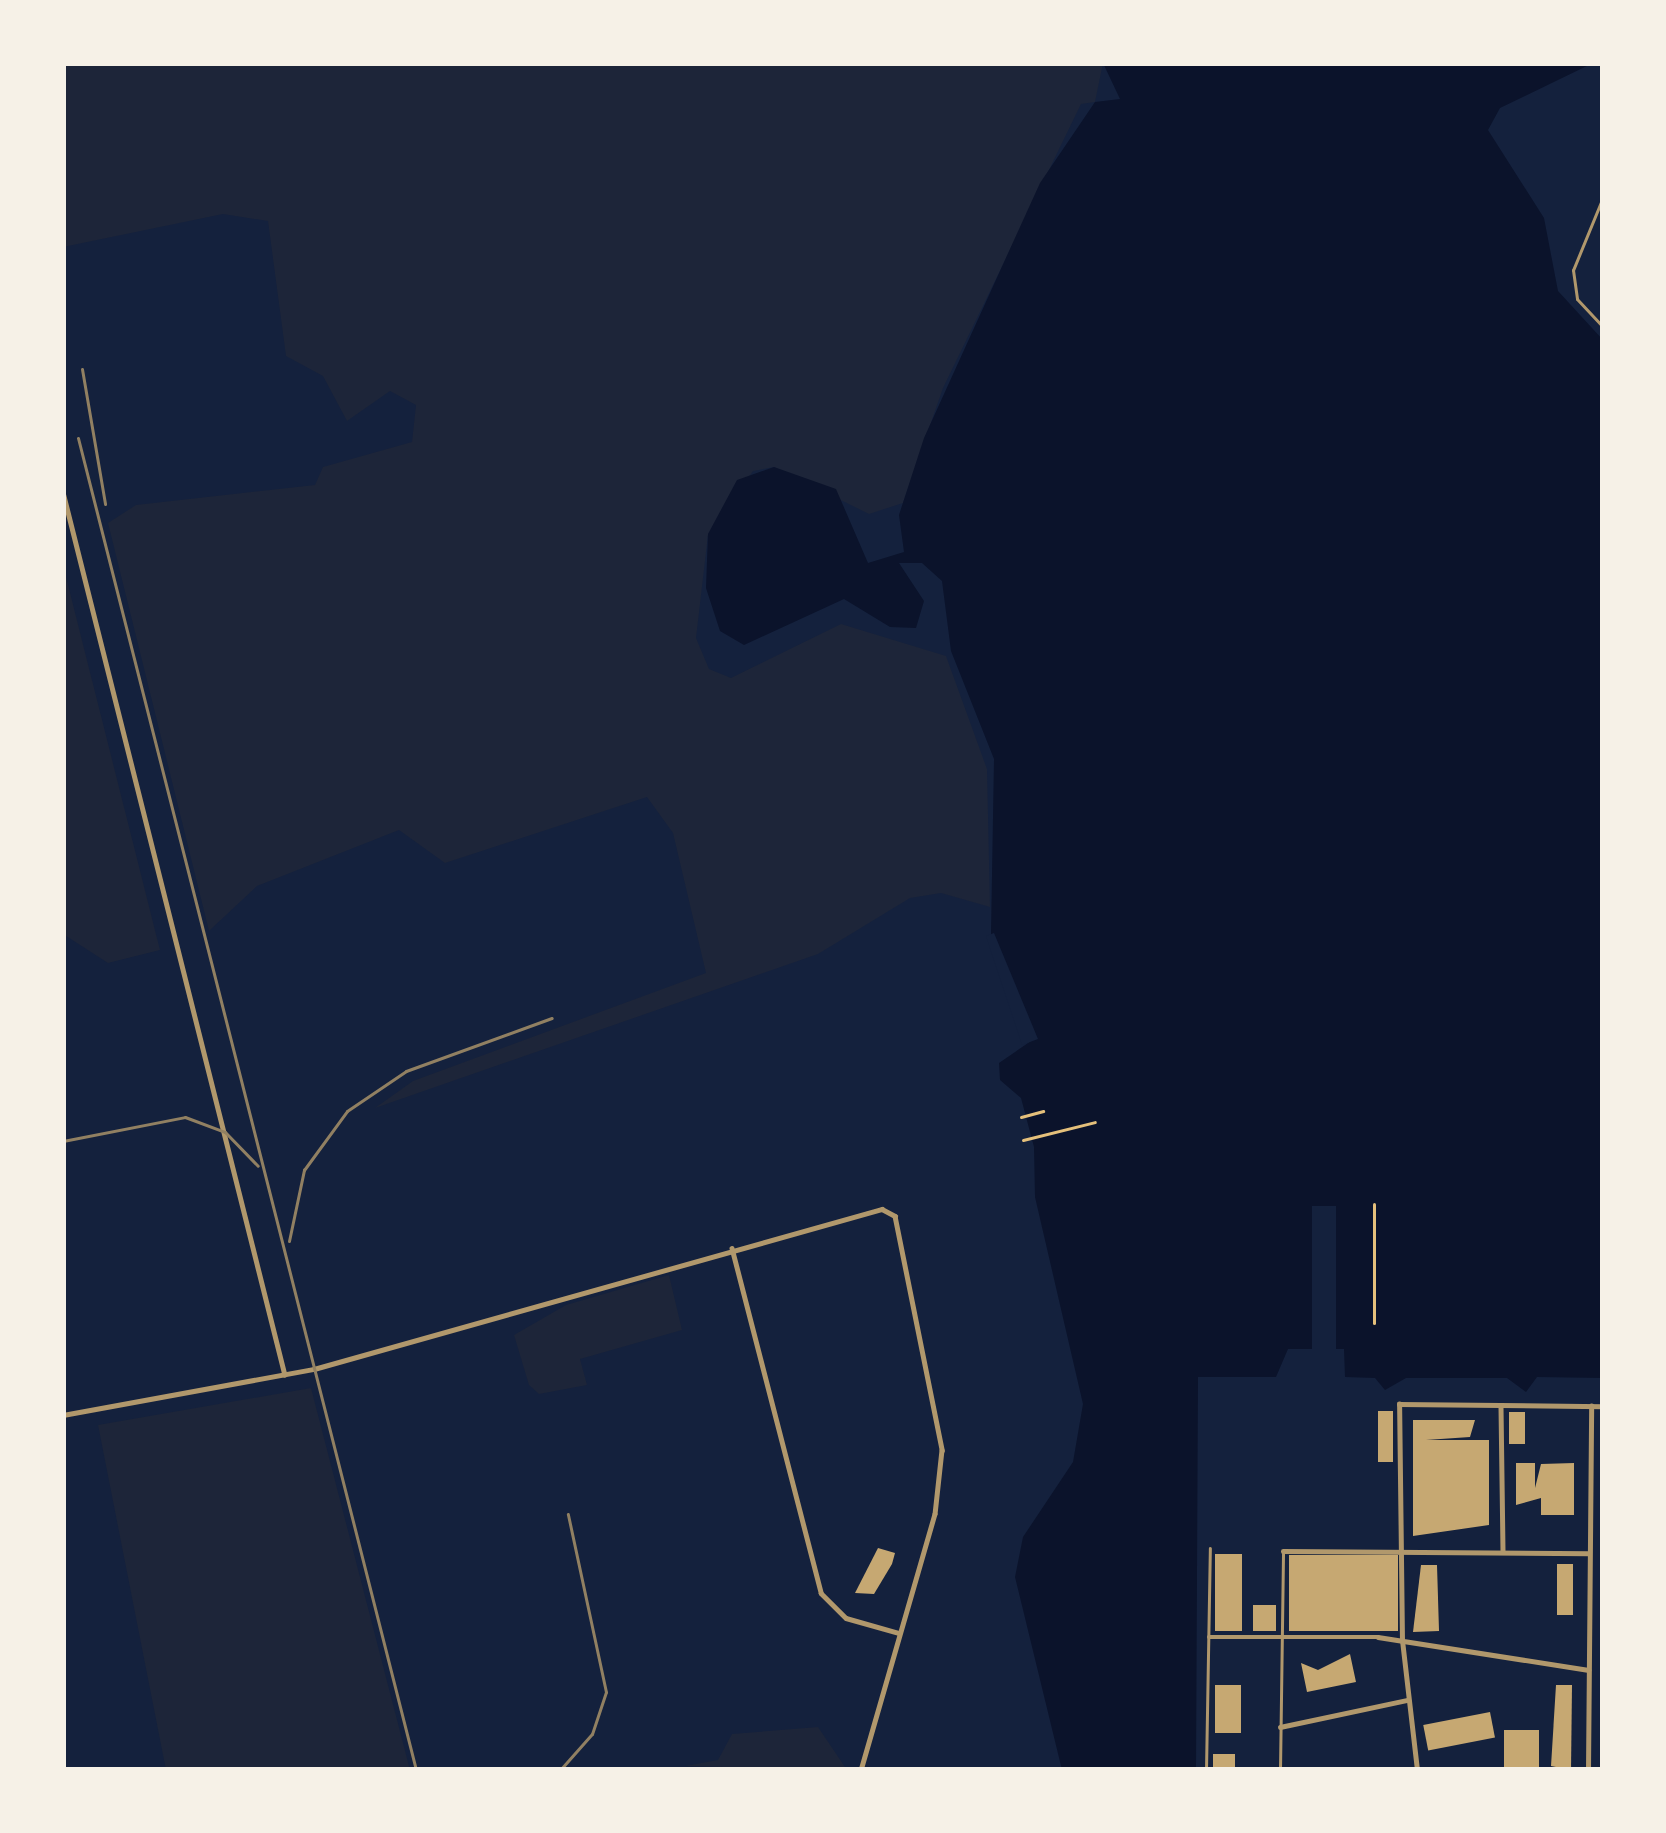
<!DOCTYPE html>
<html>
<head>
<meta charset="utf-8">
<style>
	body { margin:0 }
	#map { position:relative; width:1666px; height:1833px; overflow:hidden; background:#14213d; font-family:"Space Grotesk",sans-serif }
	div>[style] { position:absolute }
	.green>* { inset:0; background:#1d2539 }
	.water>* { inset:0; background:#0b132b }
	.pier>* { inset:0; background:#14213d; transform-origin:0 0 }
	.building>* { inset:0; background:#c6a872; transform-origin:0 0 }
	.path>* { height:3px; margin:-1.5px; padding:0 1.5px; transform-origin:1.5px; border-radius:1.5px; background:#e5c07b }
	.service>* { height:3px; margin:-1.5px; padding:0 1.5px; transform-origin:1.5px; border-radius:1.5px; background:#b1986c }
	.minor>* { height:4.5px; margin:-2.25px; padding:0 2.25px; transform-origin:2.25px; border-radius:2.25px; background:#b1986c }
	.rail>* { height:3px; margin:-1.5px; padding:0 1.5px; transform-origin:1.5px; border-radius:1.5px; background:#918062 }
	span { translate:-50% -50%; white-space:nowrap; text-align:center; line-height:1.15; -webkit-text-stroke:9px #f6f1e7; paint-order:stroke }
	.frame { position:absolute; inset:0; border:66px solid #f6f1e7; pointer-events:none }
</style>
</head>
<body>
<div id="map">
	<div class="green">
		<i style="clip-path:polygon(63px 63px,1103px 63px,1095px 102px,1081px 104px,943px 388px,903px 503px,869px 514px,774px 467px,753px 471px,708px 535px,696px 638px,709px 669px,731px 678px,841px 624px,946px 656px,987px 769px,990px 907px,941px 893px,910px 898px,818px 954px,375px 1108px,413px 1081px,706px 973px,673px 833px,647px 797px,445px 863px,399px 830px,257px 886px,209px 931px,108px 523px,136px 505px,315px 485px,323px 467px,412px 442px,416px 405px,390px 391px,347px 421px,323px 376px,286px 356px,268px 221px,223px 214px,63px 247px)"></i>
		<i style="clip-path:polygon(63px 565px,160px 950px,108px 963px,63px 934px)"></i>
		<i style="clip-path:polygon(669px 1275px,682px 1330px,580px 1359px,587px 1385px,539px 1394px,529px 1385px,514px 1335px,566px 1305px)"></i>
		<i style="clip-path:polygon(311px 1388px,410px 1770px,166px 1770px,98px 1425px)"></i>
		<i style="clip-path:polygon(818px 1727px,847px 1770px,685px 1766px,718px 1760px,732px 1734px)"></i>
	</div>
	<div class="water">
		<i style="clip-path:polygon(1103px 63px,1593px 63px,1500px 108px,1488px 130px,1544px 218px,1558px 291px,1603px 340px,1603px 1378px,1537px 1377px,1526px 1392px,1507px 1378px,1406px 1378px,1385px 1390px,1375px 1378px,1345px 1377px,1344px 1349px,1288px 1349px,1276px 1377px,1198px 1377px,1196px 1770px,1062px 1770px,1015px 1577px,1023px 1537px,1073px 1462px,1083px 1404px,1035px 1197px,1034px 1147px,1021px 1098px,1000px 1080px,999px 1063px,1031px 1041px,991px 934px,994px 759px,951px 651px,942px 581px,922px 563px,899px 563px,924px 601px,916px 628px,890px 627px,844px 599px,744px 645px,720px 631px,706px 588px,708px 534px,737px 480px,774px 467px,836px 489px,868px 563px,904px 552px,899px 515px,924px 438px,1040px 183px,1095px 102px,1120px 99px)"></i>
	</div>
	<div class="pier">
		<i style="clip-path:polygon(994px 933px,1038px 1039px,1022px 1045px,986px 936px)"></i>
		<i style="left:1312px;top:1206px;width:24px;height:143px"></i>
	</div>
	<div class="building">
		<i style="left:1393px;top:1411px;width:51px;height:15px;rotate:90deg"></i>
		<i style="left:1525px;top:1412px;width:32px;height:16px;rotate:90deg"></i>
		<i style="clip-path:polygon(1413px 1420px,1475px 1420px,1470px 1437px,1426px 1440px,1489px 1440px,1489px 1525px,1413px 1536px)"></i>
		<i style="clip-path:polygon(1516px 1463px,1535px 1463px,1535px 1488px,1541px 1464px,1574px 1463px,1574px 1515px,1541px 1515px,1541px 1498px,1516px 1505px)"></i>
		<i style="clip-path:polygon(878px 1548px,895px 1553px,892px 1564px,874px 1594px,855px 1593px)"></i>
		<i style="left:1215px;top:1554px;width:27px;height:77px"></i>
		<i style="left:1289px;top:1555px;width:109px;height:76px"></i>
		<i style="left:1557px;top:1564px;width:16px;height:51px"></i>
		<i style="clip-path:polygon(1421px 1565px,1437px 1565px,1439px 1631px,1413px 1632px)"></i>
		<i style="left:1253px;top:1605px;width:23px;height:26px"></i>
		<i style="clip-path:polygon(1350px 1654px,1356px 1682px,1307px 1692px,1301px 1663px,1318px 1670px)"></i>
		<i style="left:1241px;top:1685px;width:48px;height:26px;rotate:90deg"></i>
		<i style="clip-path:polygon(1556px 1685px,1572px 1685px,1571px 1770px,1551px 1766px)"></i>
		<i style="left:1490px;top:1712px;width:26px;height:68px;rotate:79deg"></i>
		<i style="left:1504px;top:1730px;width:35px;height:40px"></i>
		<i style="left:1213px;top:1754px;width:22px;height:16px"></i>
	</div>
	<div class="path">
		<i style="left:1021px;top:1117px;width:23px;rotate:-15deg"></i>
		<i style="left:1023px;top:1140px;width:74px;rotate:-14deg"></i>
		<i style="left:1374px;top:1323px;width:119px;rotate:-90deg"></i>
	</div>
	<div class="service">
		<i style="left:1603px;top:197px;width:79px;rotate:112.3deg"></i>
		<i style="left:1573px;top:270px;width:29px;rotate:82deg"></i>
		<i style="left:1577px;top:299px;width:38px;rotate:47deg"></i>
		<i style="left:1206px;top:1770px;width:222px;rotate:-89deg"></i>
		<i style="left:1280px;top:1770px;width:219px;rotate:-89.2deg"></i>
	</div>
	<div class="minor">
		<i style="left:63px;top:492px;width:910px;rotate:75.89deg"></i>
		<i style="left:732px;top:1248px;width:356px;rotate:75.5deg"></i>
		<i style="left:821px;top:1593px;width:35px;rotate:45deg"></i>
		<i style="left:846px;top:1618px;width:55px;rotate:15.8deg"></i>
		<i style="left:1501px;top:1407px;width:144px;rotate:89.2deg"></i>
		<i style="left:63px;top:1415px;width:255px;rotate:-10.4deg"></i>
		<i style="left:314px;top:1369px;width:590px;rotate:-15.73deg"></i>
		<i style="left:882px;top:1209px;width:15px;rotate:28deg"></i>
		<i style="left:895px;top:1216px;width:239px;rotate:78.6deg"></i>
		<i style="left:942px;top:1450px;width:64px;rotate:96.2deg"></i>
		<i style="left:935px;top:1514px;width:266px;rotate:106.1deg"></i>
		<i style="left:1283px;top:1551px;width:306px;rotate:0.4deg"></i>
		<i style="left:1209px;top:1637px;width:169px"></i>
		<i style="left:1378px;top:1637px;width:213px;rotate:8.9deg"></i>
		<i style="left:1280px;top:1727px;width:130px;rotate:-12deg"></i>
		<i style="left:1417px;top:1770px;width:130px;rotate:-96.6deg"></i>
		<i style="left:1402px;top:1641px;width:237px;rotate:-90.7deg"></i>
		<i style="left:1399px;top:1404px;width:204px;rotate:0.6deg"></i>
		<i style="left:1588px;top:1770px;width:364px;rotate:-89.5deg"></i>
	</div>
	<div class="rail">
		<i style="left:82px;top:369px;width:137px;rotate:80.3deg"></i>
		<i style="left:78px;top:438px;width:1374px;rotate:75.76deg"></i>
		<i style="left:63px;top:1141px;width:124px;rotate:-11.1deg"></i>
		<i style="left:185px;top:1117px;width:43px;rotate:20.6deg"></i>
		<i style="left:225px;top:1132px;width:47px;rotate:45.9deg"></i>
		<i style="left:289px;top:1241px;width:73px;rotate:-78.1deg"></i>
		<i style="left:304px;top:1170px;width:73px;rotate:-53.9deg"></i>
		<i style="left:347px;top:1111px;width:71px;rotate:-34.1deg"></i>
		<i style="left:406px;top:1071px;width:155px;rotate:-20deg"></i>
		<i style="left:560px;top:1770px;width:48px;rotate:-48.4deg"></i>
		<i style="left:592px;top:1734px;width:44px;rotate:-71.6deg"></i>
		<i style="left:606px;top:1692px;width:182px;rotate:-102.1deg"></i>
	</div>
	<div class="frame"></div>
</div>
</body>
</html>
